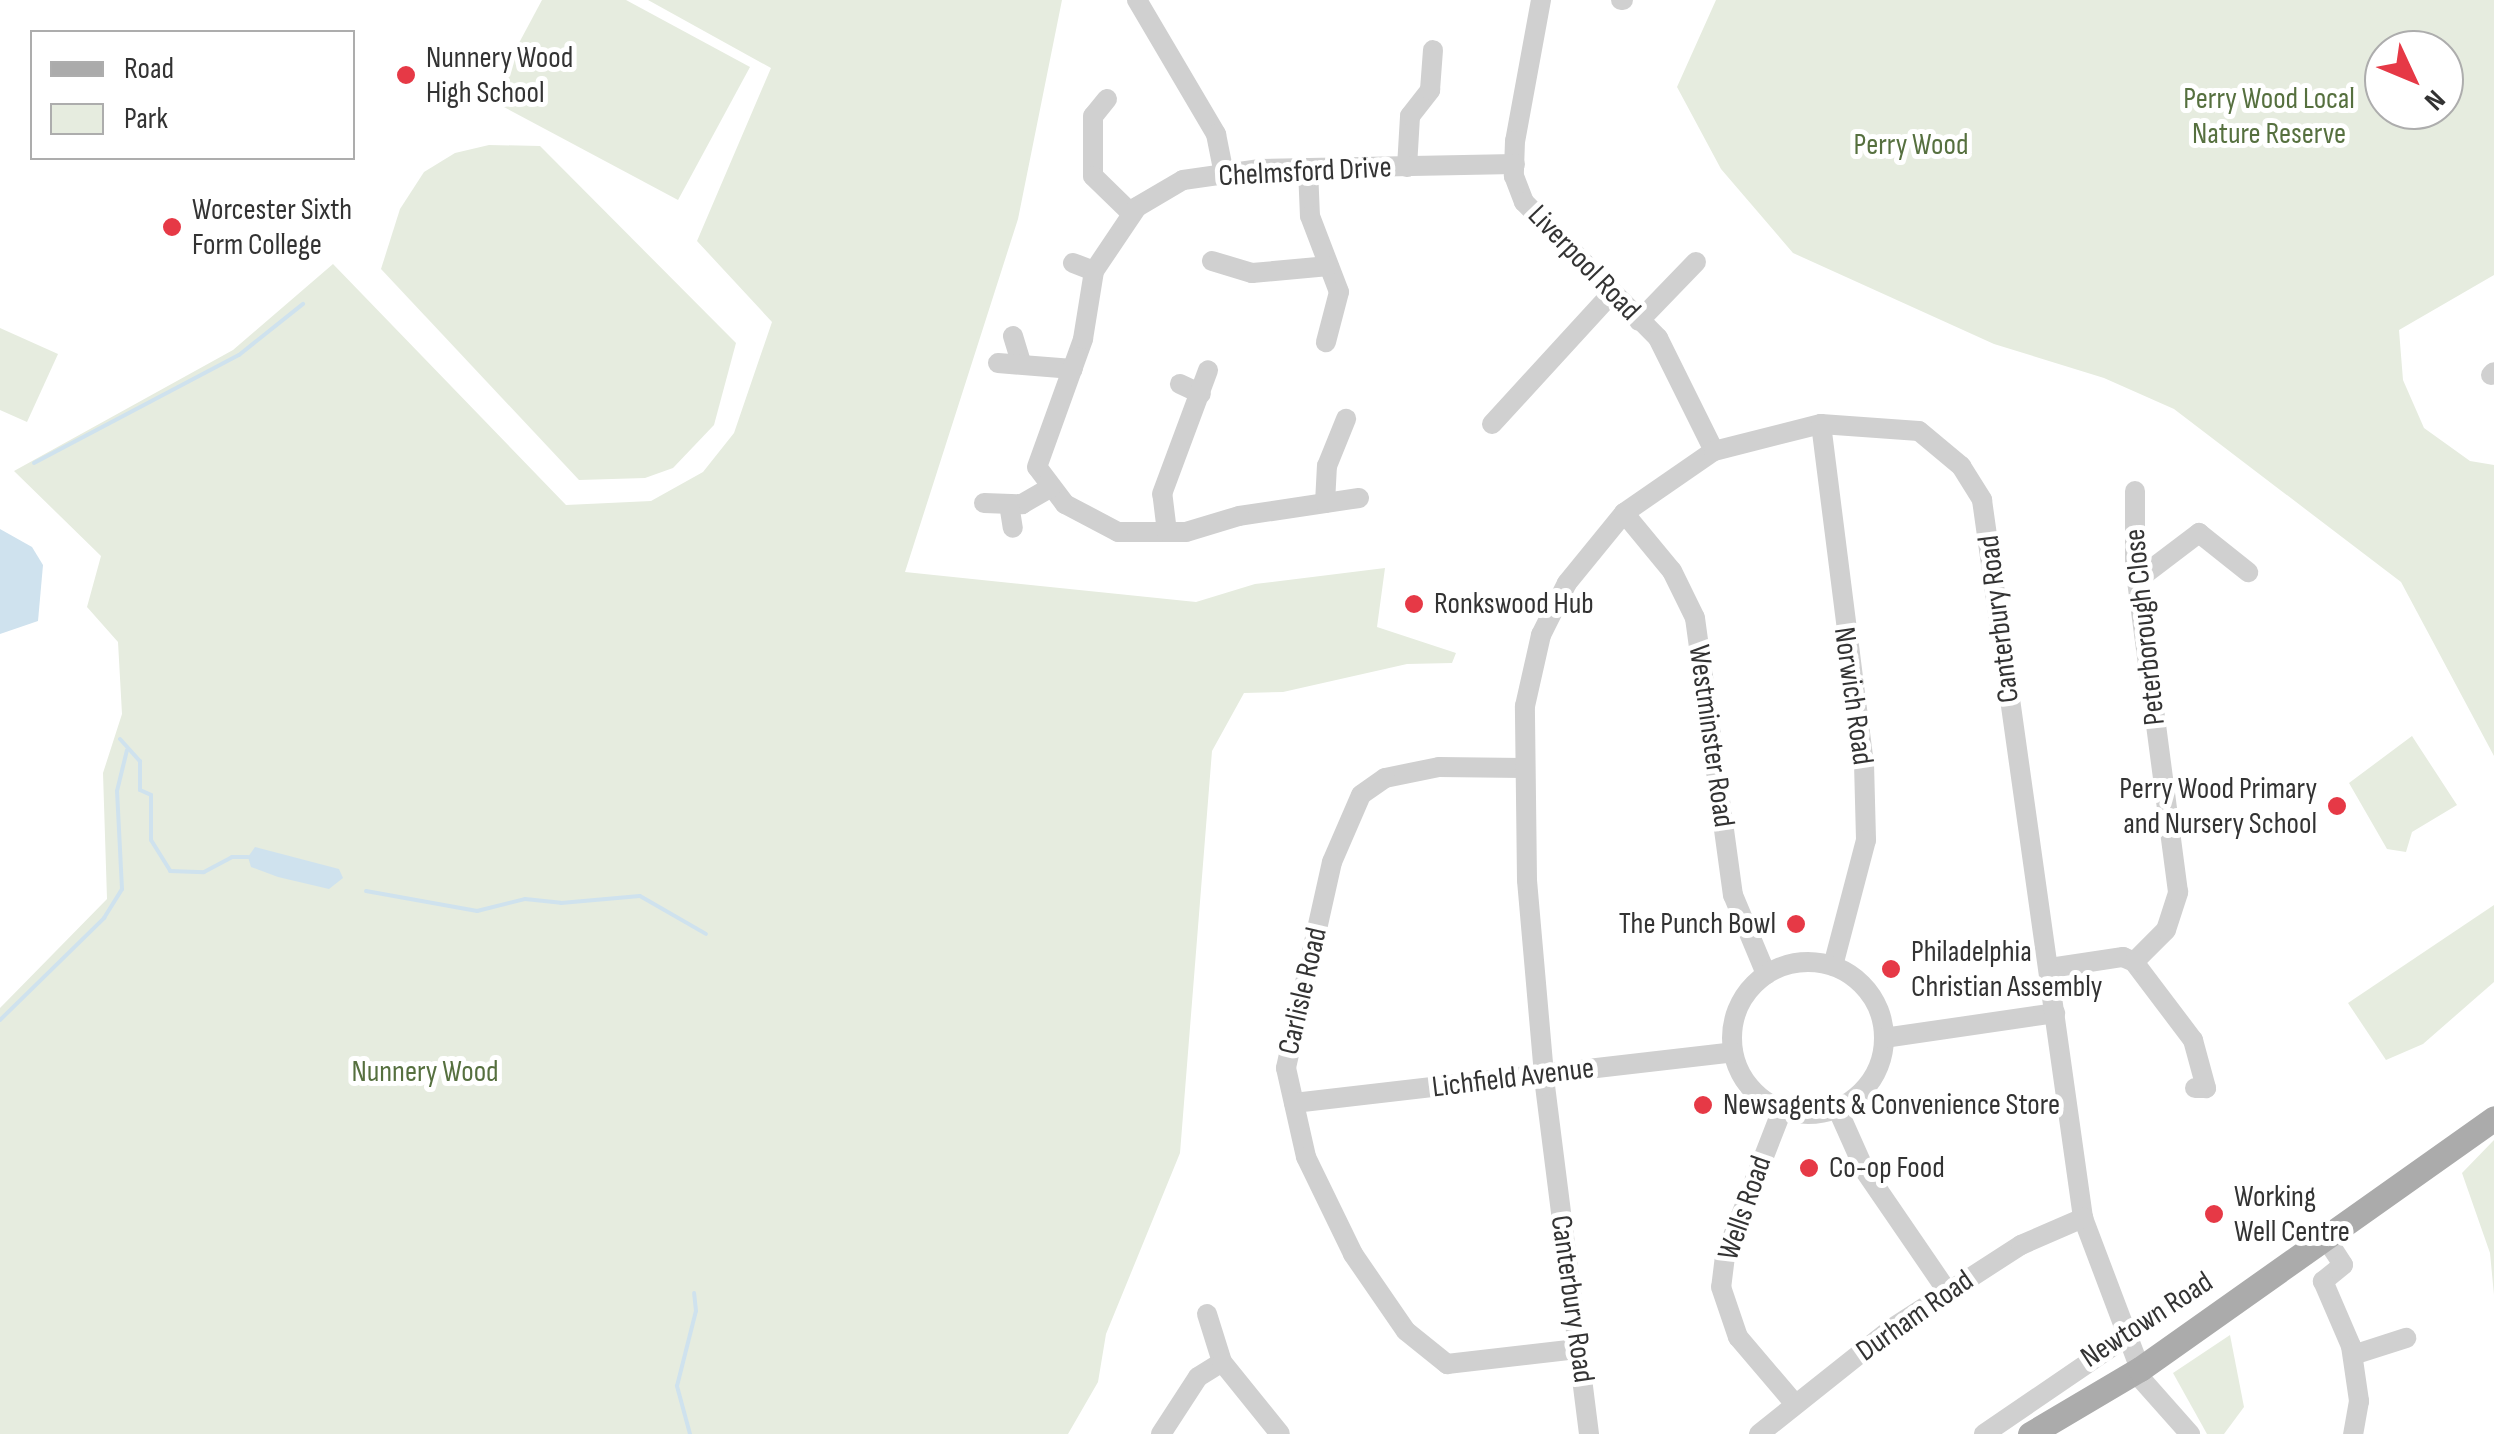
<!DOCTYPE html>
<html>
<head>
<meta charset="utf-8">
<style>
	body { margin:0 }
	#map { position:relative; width:2494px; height:1434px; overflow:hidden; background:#fff; font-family:"Sofia Sans Condensed",sans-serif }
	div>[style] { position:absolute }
	.green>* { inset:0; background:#e6ecdf }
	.water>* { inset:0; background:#cfe2ee }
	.stream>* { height:4px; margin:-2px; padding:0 2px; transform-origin:2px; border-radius:2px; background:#cfe2ee }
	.minor>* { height:20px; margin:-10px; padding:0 10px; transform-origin:10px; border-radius:10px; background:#d0d0d0 }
	.minor>.ring { margin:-10px; padding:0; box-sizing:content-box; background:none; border:20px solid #d0d0d0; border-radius:50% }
	.major>* { height:25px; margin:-12.5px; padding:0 12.5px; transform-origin:12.5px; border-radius:12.5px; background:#ababab }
	.dots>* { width:28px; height:28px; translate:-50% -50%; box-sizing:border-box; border:5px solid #fff; border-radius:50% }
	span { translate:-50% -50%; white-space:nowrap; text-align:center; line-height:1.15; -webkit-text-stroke:10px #fff; paint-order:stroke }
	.poi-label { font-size:30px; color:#333 }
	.left { translate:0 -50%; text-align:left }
	.right { translate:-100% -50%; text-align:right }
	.park-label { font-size:30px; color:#56703f }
	.street-label { font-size:30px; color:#333 }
	.legend { position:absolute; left:30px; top:30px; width:325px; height:130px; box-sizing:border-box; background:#fff; border:2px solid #adadad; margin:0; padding:12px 18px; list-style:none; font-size:30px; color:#333 }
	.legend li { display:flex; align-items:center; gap:20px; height:50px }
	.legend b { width:50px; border:2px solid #adadad }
	.north { position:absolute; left:2364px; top:30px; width:100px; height:100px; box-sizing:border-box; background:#fff; border:2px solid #adadad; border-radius:50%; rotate:134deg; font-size:28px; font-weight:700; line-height:40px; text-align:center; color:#333 }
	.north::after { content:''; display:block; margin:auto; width:35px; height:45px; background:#e63946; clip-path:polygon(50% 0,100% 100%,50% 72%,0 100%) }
</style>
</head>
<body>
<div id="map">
	<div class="green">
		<i style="clip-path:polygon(542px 0,626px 0,750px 67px,678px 200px,489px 99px)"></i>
		<i style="clip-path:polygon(648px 0,1062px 0,1018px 219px,905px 572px,1196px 602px,1255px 584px,1385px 568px,1377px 627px,1456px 653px,1452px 663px,1407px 664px,1283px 692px,1244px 693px,1212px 751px,1180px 1153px,1106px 1334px,1098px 1382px,1068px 1434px,0 1434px,0 1008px,107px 899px,103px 773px,122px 714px,118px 642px,87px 607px,101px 556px,14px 471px,233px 350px,333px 264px,566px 505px,651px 501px,703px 472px,734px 433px,772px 322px,697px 241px,771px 68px)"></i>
		<i style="clip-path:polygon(evenodd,1716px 0,2494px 0,2494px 275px,2399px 330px,2403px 380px,2424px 428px,2470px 461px,2494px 465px,2494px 756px,2401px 582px,2174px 409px,2104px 378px,1994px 344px,1793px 253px,1721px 169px,1677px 87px,1716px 0,2384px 50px,2444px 50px,2444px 110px,2384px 110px,2384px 50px)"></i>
		<i style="clip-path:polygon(489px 145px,540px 146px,736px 343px,714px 425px,673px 468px,645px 478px,579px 480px,381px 269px,400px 209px,424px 172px,455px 153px)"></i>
		<i style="clip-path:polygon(0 328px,58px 354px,27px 422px,0 410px)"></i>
		<i style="clip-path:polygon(2412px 736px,2457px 805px,2412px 832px,2406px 852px,2387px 849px,2349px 783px)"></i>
		<i style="clip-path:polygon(2494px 905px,2494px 982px,2423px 1044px,2386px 1060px,2348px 1003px)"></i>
		<i style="clip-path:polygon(2494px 1140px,2494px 1295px,2490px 1253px,2462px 1173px)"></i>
		<i style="clip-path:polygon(2230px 1335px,2244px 1407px,2224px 1434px,2207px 1434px,2173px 1373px)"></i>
	</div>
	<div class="water">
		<i style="clip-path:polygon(0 529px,32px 547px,43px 565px,38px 621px,0 634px)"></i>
		<i style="clip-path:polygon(255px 847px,339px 869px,343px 878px,329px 889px,278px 877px,251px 867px,248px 857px)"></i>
	</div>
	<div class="stream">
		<i style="left:34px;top:463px;width:232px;rotate:-27.8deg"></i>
		<i style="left:239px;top:355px;width:82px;rotate:-38.6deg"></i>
		<i style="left:120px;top:739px;width:30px;rotate:48deg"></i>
		<i style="left:140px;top:761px;width:29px;rotate:90deg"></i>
		<i style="left:140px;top:790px;width:12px;rotate:24deg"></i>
		<i style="left:151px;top:795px;width:45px;rotate:90deg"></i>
		<i style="left:151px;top:840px;width:36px;rotate:58deg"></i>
		<i style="left:170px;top:871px;width:34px;rotate:2deg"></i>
		<i style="left:204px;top:872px;width:32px;rotate:-28deg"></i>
		<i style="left:232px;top:857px;width:16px"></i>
		<i style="left:366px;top:891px;width:113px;rotate:10.2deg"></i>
		<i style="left:477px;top:911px;width:49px;rotate:-14deg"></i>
		<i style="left:525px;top:899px;width:36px;rotate:6deg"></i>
		<i style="left:561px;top:903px;width:79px;rotate:-5.1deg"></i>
		<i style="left:640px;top:896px;width:76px;rotate:29.9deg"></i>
		<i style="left:0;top:1020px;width:146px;rotate:-44.4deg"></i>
		<i style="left:104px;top:918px;width:34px;rotate:-58deg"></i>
		<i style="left:122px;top:889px;width:98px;rotate:-92.9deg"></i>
		<i style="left:117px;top:791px;width:42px;rotate:-76.3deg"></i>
		<i style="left:690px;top:1434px;width:50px;rotate:-105.2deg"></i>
		<i style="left:677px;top:1386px;width:77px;rotate:-75.8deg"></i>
		<i style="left:696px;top:1311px;width:18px;rotate:-96deg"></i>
	</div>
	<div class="minor">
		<i style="left:1137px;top:0;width:156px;rotate:59.5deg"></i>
		<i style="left:1216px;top:134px;width:41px;rotate:78.7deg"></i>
		<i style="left:1541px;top:0;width:143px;rotate:100.4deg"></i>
		<i style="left:1515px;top:141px;width:35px;rotate:92deg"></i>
		<i style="left:1514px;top:176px;width:28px;rotate:69deg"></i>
		<i style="left:1524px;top:202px;width:191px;rotate:45.4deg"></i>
		<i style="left:1658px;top:338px;width:126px;rotate:63.6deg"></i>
		<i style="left:1621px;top:0;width:2px"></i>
		<i style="left:1107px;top:99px;width:22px;rotate:129deg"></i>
		<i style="left:1093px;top:116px;width:60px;rotate:90deg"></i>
		<i style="left:1093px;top:176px;width:54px;rotate:44.3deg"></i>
		<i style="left:1407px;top:167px;width:51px;rotate:-86.6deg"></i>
		<i style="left:1410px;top:116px;width:33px;rotate:-52deg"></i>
		<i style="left:1430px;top:90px;width:40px;rotate:-85.7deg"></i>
		<i style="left:1308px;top:169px;width:47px;rotate:87.6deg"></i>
		<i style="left:1310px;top:216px;width:81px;rotate:69.1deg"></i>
		<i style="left:1339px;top:292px;width:52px;rotate:104.6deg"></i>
		<i style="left:1212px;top:261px;width:42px;rotate:16.7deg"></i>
		<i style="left:1252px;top:273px;width:77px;rotate:-5.2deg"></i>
		<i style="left:1073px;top:263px;width:22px;rotate:21deg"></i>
		<i style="left:1639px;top:321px;width:82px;rotate:-46deg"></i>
		<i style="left:1013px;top:336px;width:27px;rotate:73deg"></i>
		<i style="left:998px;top:363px;width:75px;rotate:4.6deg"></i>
		<i style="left:2491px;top:375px;width:4px;rotate:-45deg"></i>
		<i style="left:1180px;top:384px;width:23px;rotate:25deg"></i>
		<i style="left:1492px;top:424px;width:176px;rotate:-47.5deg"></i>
		<i style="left:1821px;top:424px;width:342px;rotate:82.8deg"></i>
		<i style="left:1864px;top:763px;width:77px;rotate:88.5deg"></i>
		<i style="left:1866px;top:840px;width:130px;rotate:104.7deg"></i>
		<i style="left:1359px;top:498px;width:121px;rotate:171.5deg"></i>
		<i style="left:1239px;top:516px;width:55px;rotate:163.2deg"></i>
		<i style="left:1186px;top:532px;width:68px;rotate:180deg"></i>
		<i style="left:1118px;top:532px;width:60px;rotate:-152.2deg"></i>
		<i style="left:1065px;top:504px;width:46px;rotate:-127.1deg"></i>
		<i style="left:1037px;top:467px;width:136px;rotate:-70.2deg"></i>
		<i style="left:1083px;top:339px;width:69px;rotate:-80.8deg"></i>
		<i style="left:1094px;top:271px;width:77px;rotate:-56.1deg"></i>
		<i style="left:1137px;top:207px;width:53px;rotate:-30.4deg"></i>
		<i style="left:1183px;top:180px;width:78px;rotate:-8.1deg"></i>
		<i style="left:1260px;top:169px;width:255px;rotate:-1.1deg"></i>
		<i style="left:984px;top:503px;width:38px;rotate:2deg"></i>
		<i style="left:1022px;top:504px;width:34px;rotate:-30deg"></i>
		<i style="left:1325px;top:503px;width:37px;rotate:-87deg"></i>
		<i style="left:1327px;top:466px;width:51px;rotate:-68deg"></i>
		<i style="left:1009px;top:504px;width:24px;rotate:81deg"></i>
		<i style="left:1624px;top:513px;width:75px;rotate:50.4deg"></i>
		<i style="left:1672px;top:571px;width:52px;rotate:63.9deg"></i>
		<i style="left:1695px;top:618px;width:280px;rotate:82.2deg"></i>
		<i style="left:1733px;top:895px;width:86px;rotate:67.3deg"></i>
		<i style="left:1167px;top:532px;width:38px;rotate:-97deg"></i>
		<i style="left:1162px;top:494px;width:132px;rotate:-69.6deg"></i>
		<i style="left:2137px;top:580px;width:78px;rotate:-37.2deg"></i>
		<i style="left:2199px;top:533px;width:63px;rotate:38.5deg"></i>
		<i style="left:1523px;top:768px;width:84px;rotate:-179.3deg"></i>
		<i style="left:1439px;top:767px;width:55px;rotate:168.5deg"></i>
		<i style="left:1385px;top:778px;width:29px;rotate:145deg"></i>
		<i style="left:1361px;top:795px;width:73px;rotate:113.4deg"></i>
		<i style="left:1332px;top:862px;width:211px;rotate:102.6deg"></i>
		<i style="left:1286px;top:1068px;width:91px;rotate:77.3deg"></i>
		<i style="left:1306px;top:1157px;width:108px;rotate:64.1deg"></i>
		<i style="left:1353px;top:1254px;width:93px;rotate:55.5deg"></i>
		<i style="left:1406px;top:1331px;width:53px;rotate:38.8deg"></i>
		<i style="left:1447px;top:1364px;width:131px;rotate:-6.6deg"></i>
		<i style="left:2134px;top:962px;width:98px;rotate:52.9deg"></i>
		<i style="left:2193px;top:1040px;width:50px;rotate:74.8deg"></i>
		<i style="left:2206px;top:1088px;width:11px;rotate:180deg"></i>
		<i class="ring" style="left:1732px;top:962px;width:132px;height:132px"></i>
		<i style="left:2050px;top:968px;width:74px;rotate:-8.6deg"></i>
		<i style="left:2123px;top:957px;width:12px;rotate:24deg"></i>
		<i style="left:2134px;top:962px;width:45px;rotate:-45deg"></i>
		<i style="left:2166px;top:930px;width:40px;rotate:-72deg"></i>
		<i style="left:2178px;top:892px;width:330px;rotate:-97.5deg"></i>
		<i style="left:2135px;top:565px;width:74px;rotate:-90deg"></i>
		<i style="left:1884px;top:1038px;width:173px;rotate:-8.3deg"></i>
		<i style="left:1294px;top:1103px;width:442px;rotate:-6.6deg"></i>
		<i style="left:1837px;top:1108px;width:69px;rotate:66deg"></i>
		<i style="left:1865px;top:1171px;width:147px;rotate:55.6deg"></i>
		<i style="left:1782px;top:1110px;width:157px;rotate:111.3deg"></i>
		<i style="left:1725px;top:1256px;width:31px;rotate:97deg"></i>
		<i style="left:1721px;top:1287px;width:53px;rotate:71.2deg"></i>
		<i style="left:1738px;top:1337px;width:88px;rotate:49.6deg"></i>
		<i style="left:2325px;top:1237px;width:33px;rotate:57deg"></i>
		<i style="left:2343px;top:1265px;width:26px;rotate:141deg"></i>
		<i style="left:2323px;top:1281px;width:71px;rotate:66.7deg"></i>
		<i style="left:2351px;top:1346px;width:56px;rotate:81.7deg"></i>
		<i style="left:2359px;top:1401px;width:34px;rotate:100deg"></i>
		<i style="left:1207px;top:1314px;width:50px;rotate:72.6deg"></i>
		<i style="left:2353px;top:1355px;width:56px;rotate:-17.8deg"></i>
		<i style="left:2135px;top:1372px;width:83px;rotate:48.4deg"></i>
		<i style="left:1161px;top:1434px;width:68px;rotate:-57deg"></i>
		<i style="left:1198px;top:1377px;width:28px;rotate:-32deg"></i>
		<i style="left:1222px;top:1362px;width:92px;rotate:51.1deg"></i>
		<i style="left:1589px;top:1434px;width:351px;rotate:-97.2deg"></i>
		<i style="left:1545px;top:1086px;width:207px;rotate:-95deg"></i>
		<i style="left:1527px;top:880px;width:174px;rotate:-90.7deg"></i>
		<i style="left:1525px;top:706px;width:73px;rotate:-77.3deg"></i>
		<i style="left:1541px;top:635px;width:58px;rotate:-63.4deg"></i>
		<i style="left:1567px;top:583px;width:90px;rotate:-50.8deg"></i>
		<i style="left:1624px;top:513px;width:109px;rotate:-34.6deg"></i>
		<i style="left:1714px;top:451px;width:110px;rotate:-14.2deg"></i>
		<i style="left:1821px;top:424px;width:98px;rotate:4.1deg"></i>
		<i style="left:1919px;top:431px;width:55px;rotate:39.8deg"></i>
		<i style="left:1961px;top:466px;width:40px;rotate:58deg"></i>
		<i style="left:1982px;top:500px;width:725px;rotate:81.99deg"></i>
		<i style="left:2083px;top:1218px;width:161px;rotate:69.3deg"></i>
		<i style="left:1759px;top:1434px;width:169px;rotate:-38.5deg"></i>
		<i style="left:1891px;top:1329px;width:155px;rotate:-32.9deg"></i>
		<i style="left:2021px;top:1245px;width:68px;rotate:-23.5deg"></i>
		<i style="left:1984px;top:1434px;width:172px;rotate:-34.3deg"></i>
	</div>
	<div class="major">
		<i style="left:2030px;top:1434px;width:128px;rotate:-30.6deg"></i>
		<i style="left:2140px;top:1369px;width:434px;rotate:-35.3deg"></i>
	</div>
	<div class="dots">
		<i style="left:406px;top:75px;background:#e63946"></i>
		<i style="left:172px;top:227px;background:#e63946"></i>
		<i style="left:1414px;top:604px;background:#e63946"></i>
		<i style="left:2337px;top:806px;background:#e63946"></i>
		<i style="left:1796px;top:924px;background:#e63946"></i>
		<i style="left:1891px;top:969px;background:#e63946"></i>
		<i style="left:1703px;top:1105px;background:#e63946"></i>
		<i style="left:1809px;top:1168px;background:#e63946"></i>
		<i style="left:2214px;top:1214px;background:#e63946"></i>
	</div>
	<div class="poi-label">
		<span class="left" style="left:426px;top:75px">Nunnery Wood<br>High School</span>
		<span class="left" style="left:192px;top:227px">Worcester Sixth<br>Form College</span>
		<span class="left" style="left:1434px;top:604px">Ronkswood Hub</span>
		<span class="right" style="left:2317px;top:806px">Perry Wood Primary<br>and Nursery School</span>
		<span class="right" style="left:1776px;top:924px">The Punch Bowl</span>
		<span class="left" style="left:1911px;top:969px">Philadelphia<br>Christian Assembly</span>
		<span class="left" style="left:1723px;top:1105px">Newsagents &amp; Convenience Store</span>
		<span class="left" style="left:1829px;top:1168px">Co-op Food</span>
		<span class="left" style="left:2234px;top:1214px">Working<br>Well Centre</span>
	</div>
	<div class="park-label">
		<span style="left:2269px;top:116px">Perry Wood Local<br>Nature Reserve</span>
		<span style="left:1911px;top:145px">Perry Wood</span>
		<span style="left:425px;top:1072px">Nunnery Wood</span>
	</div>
	<div class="street-label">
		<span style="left:1305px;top:172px;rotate:-3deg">Chelmsford Drive</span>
		<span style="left:1584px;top:263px;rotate:46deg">Liverpool Road</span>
		<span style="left:1999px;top:619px;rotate:-97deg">Canterbury Road</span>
		<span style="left:2145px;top:627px;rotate:-96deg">Peterborough Close</span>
		<span style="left:1853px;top:696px;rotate:82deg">Norwich Road</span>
		<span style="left:1711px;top:736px;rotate:82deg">Westminster Road</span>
		<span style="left:1303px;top:991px;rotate:-77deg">Carlisle Road</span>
		<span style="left:1513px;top:1078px;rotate:-7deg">Lichfield Avenue</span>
		<span style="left:1745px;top:1208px;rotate:-71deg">Wells Road</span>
		<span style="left:1572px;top:1299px;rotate:82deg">Canterbury Road</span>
		<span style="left:1915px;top:1316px;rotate:-35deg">Durham Road</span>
		<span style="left:2147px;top:1320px;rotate:-33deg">Newtown Road</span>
	</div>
	<ul class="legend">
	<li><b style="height:12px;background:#ababab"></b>Road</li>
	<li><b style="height:28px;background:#e6ecdf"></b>Park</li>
	</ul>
	<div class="north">N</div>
</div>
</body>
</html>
